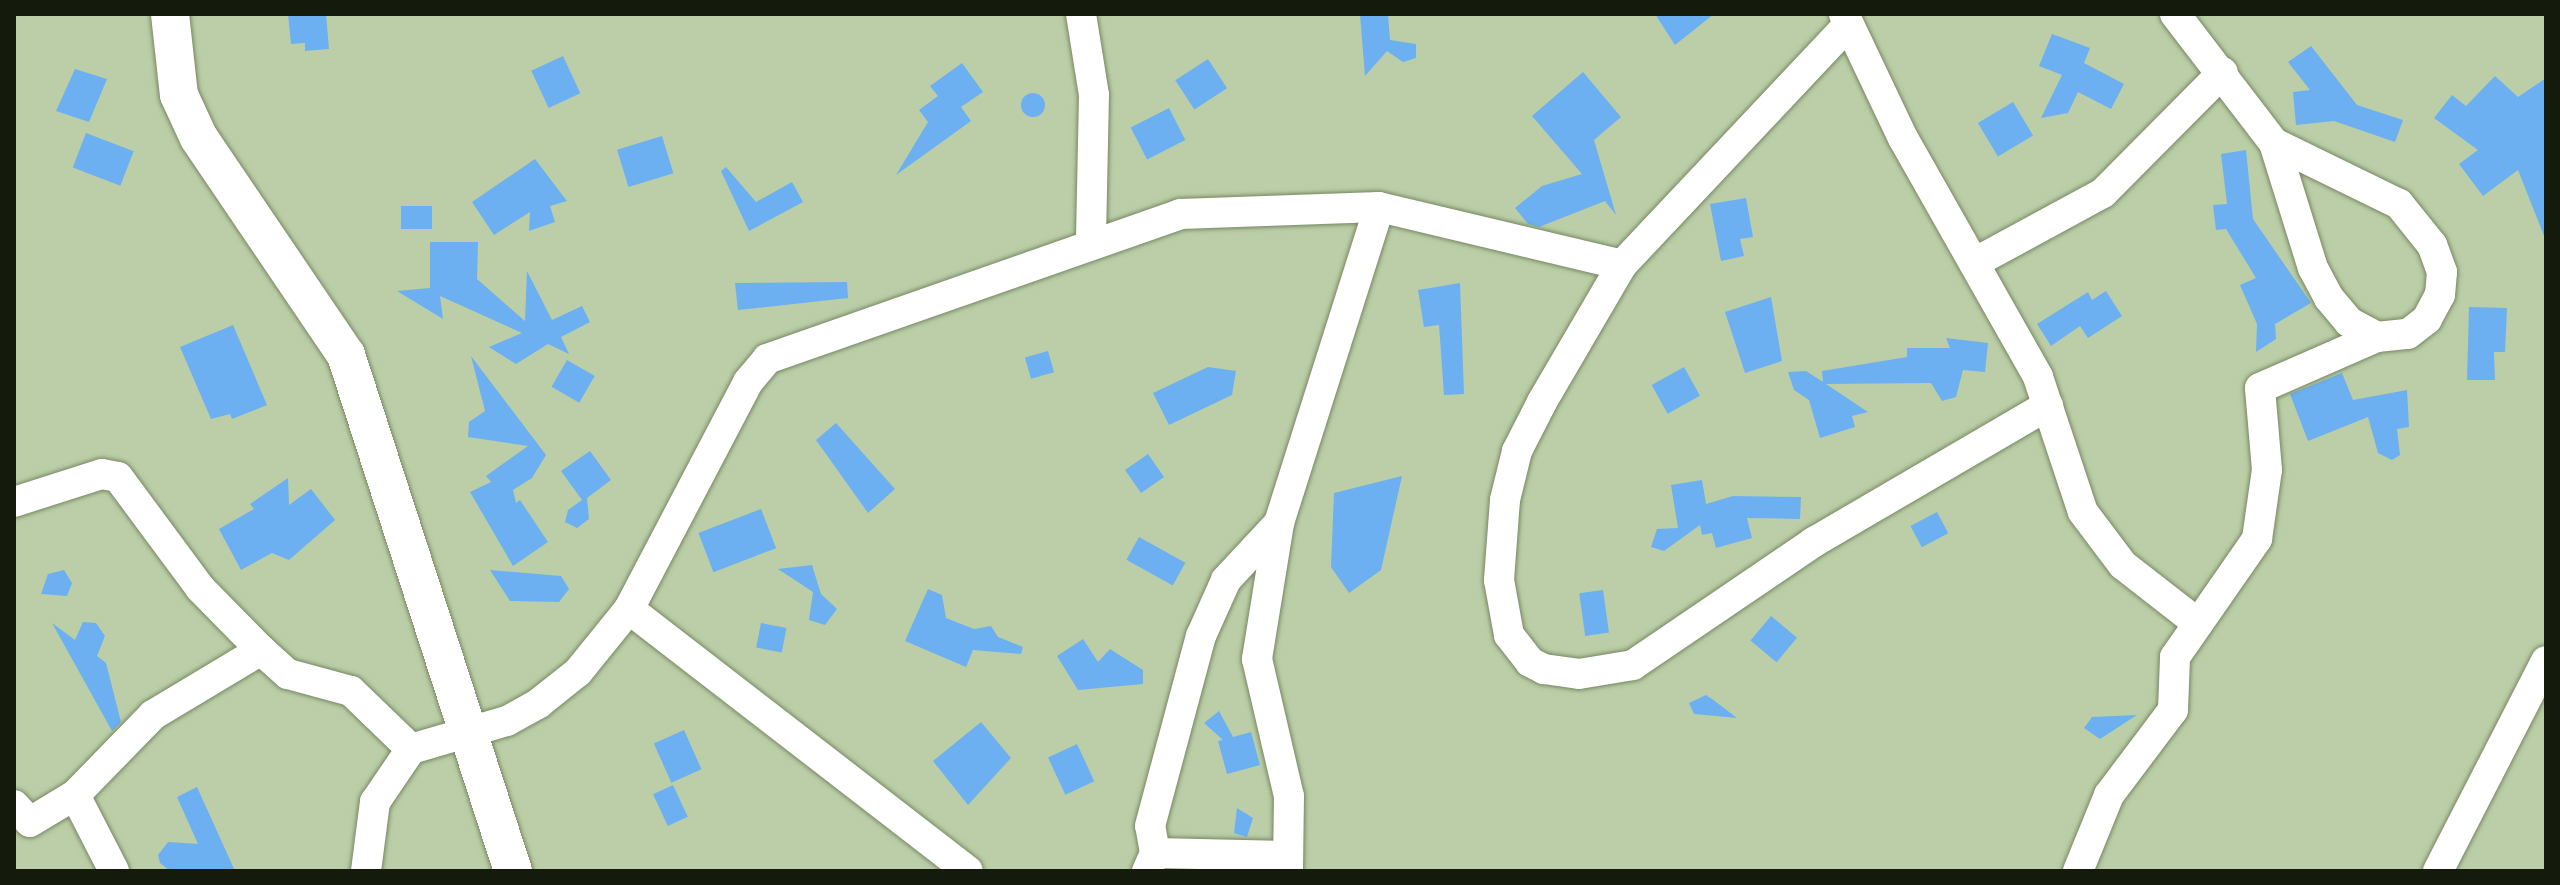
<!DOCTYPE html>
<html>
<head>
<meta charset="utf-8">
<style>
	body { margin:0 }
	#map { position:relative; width:2560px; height:885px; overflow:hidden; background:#bbcea7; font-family:Montserrat,sans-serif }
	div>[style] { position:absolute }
	.building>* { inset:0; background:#6cb0f2; transform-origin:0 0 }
	.round { border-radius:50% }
	.roads { filter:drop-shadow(0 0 2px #778864) drop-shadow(0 0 2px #778864) }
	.minor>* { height:30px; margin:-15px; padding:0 15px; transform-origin:15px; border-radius:15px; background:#fff }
	.tertiary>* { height:38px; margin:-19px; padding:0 19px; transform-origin:19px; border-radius:19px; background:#fff }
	span { translate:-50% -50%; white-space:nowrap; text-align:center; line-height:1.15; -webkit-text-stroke:6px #e1ebd7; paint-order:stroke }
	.frame { position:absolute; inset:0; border:16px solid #141b0d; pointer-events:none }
</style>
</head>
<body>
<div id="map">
	<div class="building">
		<i style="clip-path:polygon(288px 14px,326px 14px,329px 49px,305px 51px,305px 43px,291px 44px)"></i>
		<i style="clip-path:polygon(1360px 14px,1388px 14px,1390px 40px,1416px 44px,1416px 58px,1403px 62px,1387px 51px,1365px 76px)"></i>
		<i style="clip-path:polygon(1655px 14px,1714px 14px,1675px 45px)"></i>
		<i style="clip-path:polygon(2052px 34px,2090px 48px,2084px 63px,2124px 84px,2111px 109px,2078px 92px,2068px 113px,2041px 118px,2062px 75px,2039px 66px)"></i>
		<i style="clip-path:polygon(2311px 46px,2357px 105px,2403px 120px,2395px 142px,2334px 121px,2296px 125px,2293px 92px,2310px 90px,2288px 62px)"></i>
		<i style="left:563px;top:56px;width:41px;height:35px;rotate:65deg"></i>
		<i style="left:1208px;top:59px;width:35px;height:39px;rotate:57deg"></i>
		<i style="clip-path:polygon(962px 63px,983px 92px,961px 107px,971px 121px,896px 175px,928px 122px,919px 110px,938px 96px,930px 86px)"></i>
		<i style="clip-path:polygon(75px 69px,107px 79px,89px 122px,56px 111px)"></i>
		<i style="clip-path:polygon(1583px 72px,1621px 117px,1594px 140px,1616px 215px,1605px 201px,1539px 227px,1528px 224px,1515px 208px,1542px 186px,1582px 174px,1532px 116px)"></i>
		<i style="clip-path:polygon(2495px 76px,2518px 97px,2546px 78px,2546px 241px,2518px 170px,2483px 196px,2459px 164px,2478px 150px,2434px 118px,2452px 95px,2466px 106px)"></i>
		<i class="round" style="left:1021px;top:93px;width:24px;height:24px"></i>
		<i style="left:2013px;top:102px;width:39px;height:41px;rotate:59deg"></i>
		<i style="left:1169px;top:108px;width:36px;height:43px;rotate:63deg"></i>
		<i style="left:86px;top:133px;width:51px;height:37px;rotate:21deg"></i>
		<i style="left:662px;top:136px;width:39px;height:47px;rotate:73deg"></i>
		<i style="clip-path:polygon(2246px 150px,2253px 219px,2311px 303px,2275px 324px,2276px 339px,2256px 352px,2257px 324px,2240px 285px,2256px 278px,2226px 229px,2216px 230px,2213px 205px,2227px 204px,2221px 154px)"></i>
		<i style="clip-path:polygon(535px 159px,567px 201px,550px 206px,555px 222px,529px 231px,530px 212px,494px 235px,472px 202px)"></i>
		<i style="clip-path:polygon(726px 167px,756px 202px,792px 182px,803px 202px,749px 231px,721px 171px)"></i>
		<i style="clip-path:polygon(1746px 198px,1753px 237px,1740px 239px,1744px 256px,1721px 261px,1710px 204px)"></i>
		<i style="left:432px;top:206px;width:23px;height:31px;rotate:90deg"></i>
		<i style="clip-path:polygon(430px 242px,478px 242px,477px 279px,525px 321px,527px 271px,552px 320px,582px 306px,590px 322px,561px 337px,569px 354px,548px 344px,516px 364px,489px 347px,522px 333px,440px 296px,443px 319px,397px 291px,430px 288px)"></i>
		<i style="clip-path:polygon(847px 282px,848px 298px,738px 310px,735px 283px)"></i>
		<i style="clip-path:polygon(1460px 283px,1464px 394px,1444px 395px,1439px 325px,1424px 327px,1418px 290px)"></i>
		<i style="clip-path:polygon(2106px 291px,2122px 316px,2088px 338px,2080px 326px,2051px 346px,2037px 324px,2088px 292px,2092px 300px)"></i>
		<i style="clip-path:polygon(1771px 297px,1782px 361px,1745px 373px,1725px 312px)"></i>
		<i style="clip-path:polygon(2469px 307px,2507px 308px,2505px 352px,2494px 352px,2495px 380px,2467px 380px)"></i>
		<i style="clip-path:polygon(233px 325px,267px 405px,232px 419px,230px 414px,211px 419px,180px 347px)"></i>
		<i style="clip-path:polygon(1946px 338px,1988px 343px,1985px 372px,1963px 370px,1956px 397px,1942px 401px,1931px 383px,1826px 384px,1868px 412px,1852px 416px,1855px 427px,1820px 438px,1809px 400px,1794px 390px,1788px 372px,1806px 371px,1823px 382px,1822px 371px,1907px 357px,1907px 348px,1950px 348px)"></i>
		<i style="left:1048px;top:351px;width:22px;height:24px;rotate:74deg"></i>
		<i style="clip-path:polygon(471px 356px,546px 455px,532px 478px,513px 490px,516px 503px,520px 500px,548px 542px,513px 566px,470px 492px,491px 482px,486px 476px,528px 446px,468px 437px,469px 422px,485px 411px)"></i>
		<i style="left:567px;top:360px;width:32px;height:31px;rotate:30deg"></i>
		<i style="clip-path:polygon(1208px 367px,1236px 371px,1232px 395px,1169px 425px,1153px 393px)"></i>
		<i style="left:1684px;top:367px;width:33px;height:37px;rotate:61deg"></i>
		<i style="clip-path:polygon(2342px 373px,2353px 400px,2407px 390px,2409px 427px,2397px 429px,2400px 455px,2392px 460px,2378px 453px,2368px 417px,2308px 441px,2290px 394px)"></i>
		<i style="clip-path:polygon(836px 423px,895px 489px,868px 513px,816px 440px)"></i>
		<i style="clip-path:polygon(590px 451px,611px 480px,587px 498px,589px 519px,577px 528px,565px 522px,568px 510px,582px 500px,561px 471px)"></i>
		<i style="left:1148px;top:454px;width:28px;height:28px;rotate:55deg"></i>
		<i style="clip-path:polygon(1402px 476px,1381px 570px,1349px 593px,1331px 567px,1334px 493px)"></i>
		<i style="clip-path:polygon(288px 478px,289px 505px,311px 489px,335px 520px,289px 560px,272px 553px,241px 570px,219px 529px,254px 509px,250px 504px)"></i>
		<i style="clip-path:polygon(1702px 480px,1706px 504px,1733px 496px,1801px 497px,1800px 519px,1747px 518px,1752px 538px,1716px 548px,1712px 533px,1702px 535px,1700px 525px,1664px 551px,1651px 547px,1657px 529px,1678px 528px,1671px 485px)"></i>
		<i style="left:761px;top:509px;width:42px;height:67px;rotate:69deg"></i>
		<i style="left:1937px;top:512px;width:24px;height:30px;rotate:62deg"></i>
		<i style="left:1139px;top:537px;width:53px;height:26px;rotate:29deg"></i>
		<i style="clip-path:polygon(812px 565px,821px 594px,837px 609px,825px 625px,809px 620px,813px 592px,778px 569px)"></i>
		<i style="clip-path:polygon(64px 570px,72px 583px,67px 596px,41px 594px,48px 574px)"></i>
		<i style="clip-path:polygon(490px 570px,561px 576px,569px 589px,559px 602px,510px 601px)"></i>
		<i style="clip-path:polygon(928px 589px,942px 595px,946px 618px,974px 629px,991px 626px,998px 637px,1023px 647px,1021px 654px,973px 650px,966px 667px,905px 641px)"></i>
		<i style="left:1603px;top:590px;width:43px;height:24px;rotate:82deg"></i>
		<i style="left:1771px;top:616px;width:34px;height:32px;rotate:40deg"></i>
		<i style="clip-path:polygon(83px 622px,96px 623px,105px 636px,97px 656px,106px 663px,121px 722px,112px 731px,52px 623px,75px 640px)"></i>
		<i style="left:761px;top:623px;width:26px;height:25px;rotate:11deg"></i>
		<i style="clip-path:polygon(1083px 639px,1098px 662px,1110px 649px,1143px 670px,1143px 684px,1078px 690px,1057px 656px)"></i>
		<i style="clip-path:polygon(1706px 695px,1712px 699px,1737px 718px,1694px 714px,1689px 703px)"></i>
		<i style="clip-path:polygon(1219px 711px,1233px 737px,1251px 732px,1260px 765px,1227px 774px,1218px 741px,1223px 740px,1204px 723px)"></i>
		<i style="clip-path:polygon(2137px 715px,2100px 739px,2084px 728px,2092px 717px)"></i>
		<i style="clip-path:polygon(981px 722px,1011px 758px,968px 805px,933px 761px)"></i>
		<i style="left:684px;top:730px;width:43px;height:33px;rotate:66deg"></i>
		<i style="left:1077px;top:744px;width:41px;height:32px;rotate:65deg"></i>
		<i style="left:673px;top:785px;width:35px;height:22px;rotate:65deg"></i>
		<i style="clip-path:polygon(197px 787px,235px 871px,170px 871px,160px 863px,158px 855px,168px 842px,198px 844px,177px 797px)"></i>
		<i style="clip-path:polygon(1237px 808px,1253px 818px,1247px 837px,1234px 833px)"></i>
	</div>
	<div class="roads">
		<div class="minor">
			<i style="left:1081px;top:14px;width:82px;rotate:80.9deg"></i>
			<i style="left:1094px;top:95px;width:148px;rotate:91.2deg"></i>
			<i style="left:1844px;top:14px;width:137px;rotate:64.6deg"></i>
			<i style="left:1903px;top:138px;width:274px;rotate:60.5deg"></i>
			<i style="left:2038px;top:377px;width:142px;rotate:71.6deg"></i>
			<i style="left:2083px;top:512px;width:66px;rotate:53deg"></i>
			<i style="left:2123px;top:565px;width:91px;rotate:37.9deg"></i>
			<i style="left:2175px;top:14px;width:163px;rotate:52.5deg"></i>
			<i style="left:2274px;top:143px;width:131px;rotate:72.7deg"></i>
			<i style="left:2313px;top:268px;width:34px;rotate:62deg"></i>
			<i style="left:2329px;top:298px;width:31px;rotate:50deg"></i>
			<i style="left:2349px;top:322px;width:32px;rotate:28deg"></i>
			<i style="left:1848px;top:25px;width:330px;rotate:133.3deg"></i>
			<i style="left:1622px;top:265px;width:159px;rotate:120.3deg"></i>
			<i style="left:1542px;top:402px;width:55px;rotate:117deg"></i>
			<i style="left:1517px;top:451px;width:50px;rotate:103.8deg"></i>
			<i style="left:1505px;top:500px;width:80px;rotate:94.3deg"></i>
			<i style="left:1499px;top:580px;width:56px;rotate:79.7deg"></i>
			<i style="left:1509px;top:635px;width:34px;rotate:52deg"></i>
			<i style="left:1530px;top:662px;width:16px;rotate:27deg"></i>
			<i style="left:1544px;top:669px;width:35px;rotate:8deg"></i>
			<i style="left:1579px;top:674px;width:55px;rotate:-9.5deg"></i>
			<i style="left:1633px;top:665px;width:219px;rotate:-34.2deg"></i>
			<i style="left:1814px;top:542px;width:271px;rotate:-30.3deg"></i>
			<i style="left:1974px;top:263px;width:147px;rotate:-28.5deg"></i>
			<i style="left:2103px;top:193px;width:170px;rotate:-45.2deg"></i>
			<i style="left:14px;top:502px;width:92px;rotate:-17.7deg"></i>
			<i style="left:102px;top:474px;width:16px;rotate:11deg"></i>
			<i style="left:118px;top:477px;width:138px;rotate:53.5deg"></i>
			<i style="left:200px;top:588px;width:87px;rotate:45.5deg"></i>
			<i style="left:261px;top:650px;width:36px;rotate:42deg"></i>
			<i style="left:288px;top:674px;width:65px;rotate:15.1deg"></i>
			<i style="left:351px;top:691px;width:83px;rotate:44deg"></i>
			<i style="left:1279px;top:523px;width:138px;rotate:99.2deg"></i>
			<i style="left:1257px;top:659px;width:141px;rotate:76.9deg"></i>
			<i style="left:1289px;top:796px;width:75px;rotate:90.8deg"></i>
			<i style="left:629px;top:609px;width:428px;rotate:37.7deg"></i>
			<i style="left:75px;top:795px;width:85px;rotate:62.8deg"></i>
			<i style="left:14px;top:805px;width:23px;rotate:47deg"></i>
			<i style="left:30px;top:822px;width:52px;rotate:-31deg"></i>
			<i style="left:75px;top:795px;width:112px;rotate:-45.7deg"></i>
			<i style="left:153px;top:715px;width:126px;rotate:-31deg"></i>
			<i style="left:1155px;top:853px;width:132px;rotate:1.3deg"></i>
			<i style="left:366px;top:871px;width:70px;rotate:-82.6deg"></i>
			<i style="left:375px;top:802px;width:64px;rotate:-55.8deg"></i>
			<i style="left:411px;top:749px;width:100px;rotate:-16.3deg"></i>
			<i style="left:507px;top:721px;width:37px;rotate:-29deg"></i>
			<i style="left:539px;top:703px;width:50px;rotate:-38.5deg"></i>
			<i style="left:578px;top:672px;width:81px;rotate:-51deg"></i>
			<i style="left:629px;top:609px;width:256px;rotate:-62.3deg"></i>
			<i style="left:748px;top:382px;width:30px;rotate:-50deg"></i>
			<i style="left:767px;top:359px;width:438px;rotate:-19.3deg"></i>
			<i style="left:1180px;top:214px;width:199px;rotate:-2deg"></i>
			<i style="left:1379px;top:207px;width:250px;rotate:13.4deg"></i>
			<i style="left:1147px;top:871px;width:20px;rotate:-66deg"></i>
			<i style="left:1155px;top:853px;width:27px;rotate:-100deg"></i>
			<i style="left:1150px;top:826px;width:197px;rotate:-75deg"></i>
			<i style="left:1201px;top:636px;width:61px;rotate:-65.9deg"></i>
			<i style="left:1226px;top:580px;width:78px;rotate:-47.1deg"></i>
			<i style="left:1279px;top:523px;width:331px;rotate:-72.4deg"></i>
			<i style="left:2078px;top:871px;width:82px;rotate:-67.8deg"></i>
			<i style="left:2109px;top:795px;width:106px;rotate:-53deg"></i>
			<i style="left:2173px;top:710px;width:53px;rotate:-87.8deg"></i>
			<i style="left:2175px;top:657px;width:144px;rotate:-55.2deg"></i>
			<i style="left:2257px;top:539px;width:70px;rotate:-81.8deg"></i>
			<i style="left:2267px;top:470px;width:82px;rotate:-94.9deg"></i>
			<i style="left:2260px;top:388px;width:128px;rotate:-23.6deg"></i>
			<i style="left:2377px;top:337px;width:31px;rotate:-6deg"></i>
			<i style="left:2408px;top:334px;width:24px;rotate:-38deg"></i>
			<i style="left:2427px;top:319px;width:27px;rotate:-62deg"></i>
			<i style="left:2440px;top:295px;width:23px;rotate:-85deg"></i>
			<i style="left:2442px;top:272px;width:29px;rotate:-110deg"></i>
			<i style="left:2432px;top:245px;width:53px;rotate:-128.8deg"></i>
			<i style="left:2399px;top:204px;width:139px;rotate:-154deg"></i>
			<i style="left:2438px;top:871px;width:236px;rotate:-62.8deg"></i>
		</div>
		<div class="tertiary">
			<i style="left:170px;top:14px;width:81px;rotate:83.7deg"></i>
			<i style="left:179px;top:95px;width:47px;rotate:65.1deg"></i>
			<i style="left:199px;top:138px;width:262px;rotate:55.9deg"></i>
			<i style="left:346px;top:355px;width:542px;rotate:72.07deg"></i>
		</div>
	</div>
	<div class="frame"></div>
</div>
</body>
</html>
